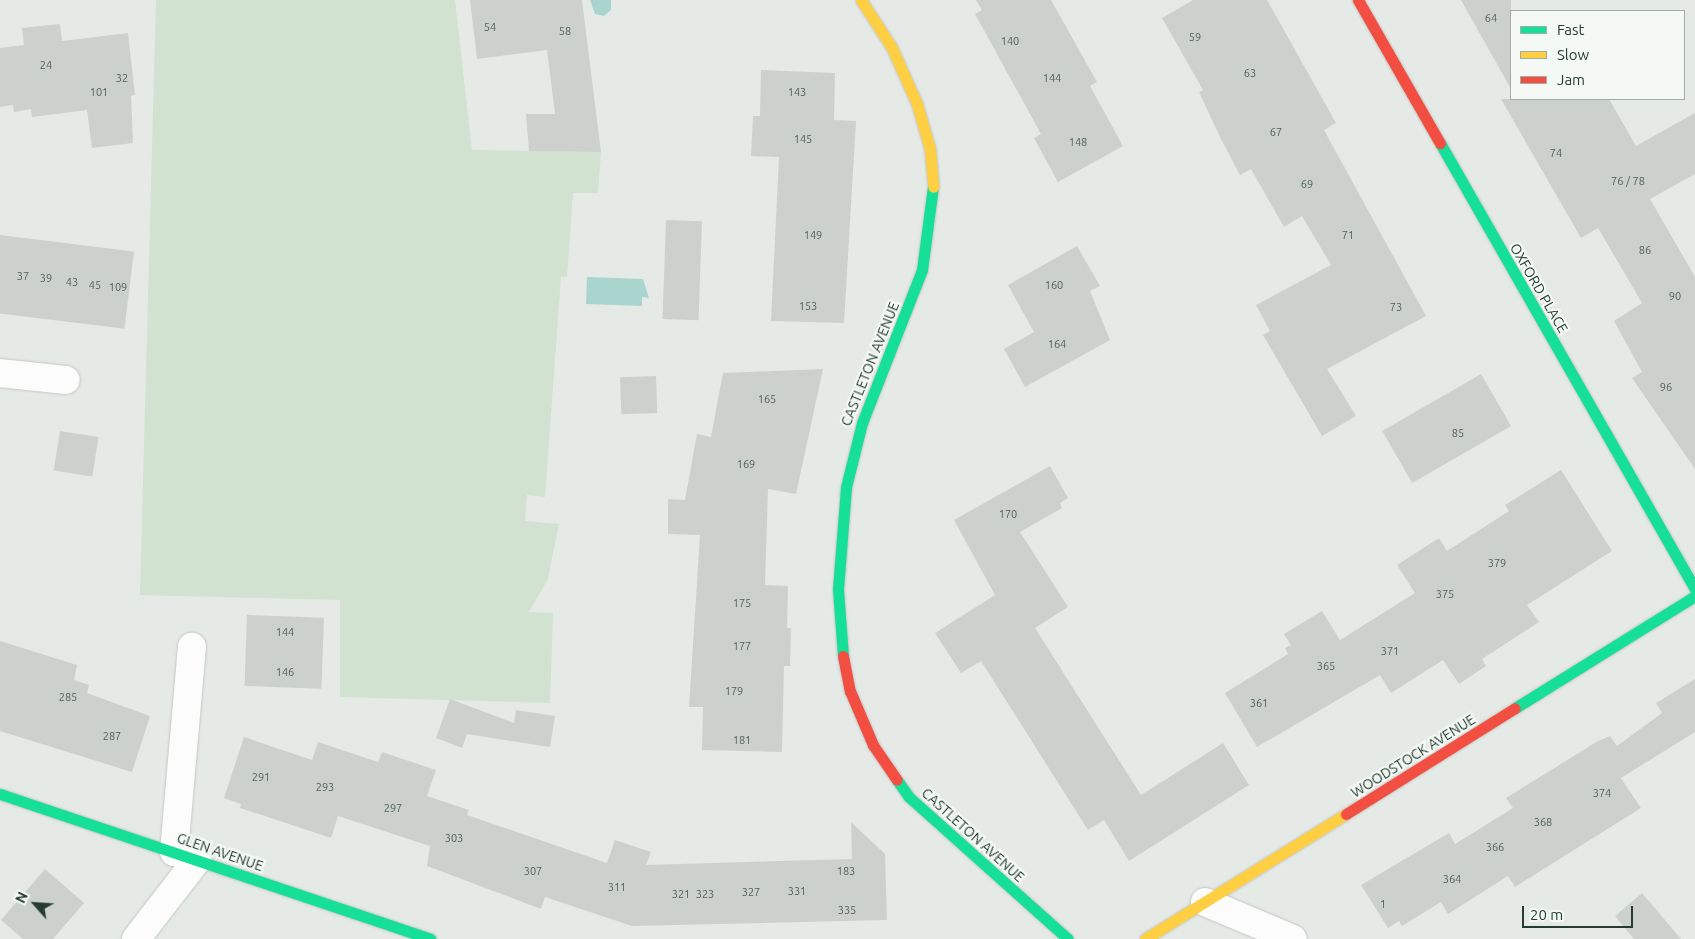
<!DOCTYPE html>
<html>
<head>
<meta charset="utf-8">
<style>
	body { margin:0 }
	#map { position:relative; width:1695px; height:939px; overflow:hidden; background:#e6eae7; font-family:Ubuntu,sans-serif }
	div>[style] { position:absolute }
	.green>* { inset:0; background:#d1e2d0 }
	.water>* { inset:0; background:#aad5ce }
	.building>* { inset:0; background:#cdd1ce; transform-origin:0 0 }
	.roads { filter:drop-shadow(0 0 1px #c3c7c4) drop-shadow(0 0 1px #c3c7c4) }
	.street>* { height:28px; margin:-14px; padding:0 14px; transform-origin:14px; border-radius:14px; background:#fbfcfb }
	.fast>* { height:11px; margin:-5.5px; padding:0 5.5px; transform-origin:5.5px; border-radius:5.5px; background:#16e098 }
	.slow>* { height:11px; margin:-5.5px; padding:0 5.5px; transform-origin:5.5px; border-radius:5.5px; background:#ffcf43 }
	.jam>* { height:11px; margin:-5.5px; padding:0 5.5px; transform-origin:5.5px; border-radius:5.5px; background:#f24e42 }
	span { translate:-50% -50%; white-space:nowrap; text-align:center; line-height:1.15; -webkit-text-stroke:4.5px #f4f9f5; paint-order:stroke }
	.number-label { font-size:11px; color:#506258 }
	.number-label span { -webkit-text-stroke-width:0 }
	.street-label { font-size:14px; color:#253c2f }
	.legend { position:absolute; left:1510px; top:10px; width:175px; height:90px; box-sizing:border-box; background:#f4f9f5; border:1px solid #a1ada6; margin:0; padding:6px 9px; list-style:none; font-size:15px; color:#253c2f }
	.legend li { display:flex; align-items:center; gap:10px; height:25px }
	.legend b { width:25px; border:1px solid #a1ada6 }
	.north { position:absolute; left:10px; top:879px; width:50px; height:50px; -webkit-text-stroke:4px #f4f9f5; paint-order:stroke; rotate:296deg; font-size:14px; font-weight:700; line-height:20px; text-align:center; color:#253c2f }
	.north::after { content:''; display:block; margin:auto; width:18px; height:22px; background:#253c2f; clip-path:polygon(50% 0,100% 100%,50% 72%,0 100%) }
	.scale { position:absolute; left:1522px; top:906px; width:111px; height:22px; box-sizing:border-box; border:2px solid #253c2f; border-top:0; padding-left:6px; font-size:15px; line-height:18px; white-space:nowrap; color:#253c2f; -webkit-text-stroke:4px #f4f9f5; paint-order:stroke }
</style>
</head>
<body>
<div id="map">
	<div class="green">
		<i style="clip-path:polygon(156px 0,455px 0,472px 150px,601px 152px,598px 193px,573px 193px,567px 277px,561px 277px,545px 497px,527px 495px,525px 521px,559px 524px,548px 579px,529px 612px,553px 613px,550px 703px,340px 697px,340px 600px,140px 595px)"></i>
	</div>
	<div class="water">
		<i style="clip-path:polygon(590px 0,611px 0,611px 10px,604px 16px,595px 14px)"></i>
		<i style="clip-path:polygon(587px 277px,643px 279px,649px 298px,642px 297px,642px 306px,586px 304px)"></i>
	</div>
	<div class="building">
		<i style="clip-path:polygon(470px 0,582px 0,601px 152px,529px 151px,526px 114px,555px 114px,547px 50px,477px 59px)"></i>
		<i style="clip-path:polygon(976px 0,1051px 0,1097px 82px,1090px 86px,1123px 146px,1058px 182px,1034px 138px,1041px 134px,975px 14px,982px 10px)"></i>
		<i style="clip-path:polygon(1193px 0,1267px 0,1336px 123px,1324px 130px,1426px 316px,1327px 369px,1356px 416px,1322px 436px,1263px 335px,1270px 331px,1256px 305px,1331px 265px,1302px 216px,1284px 227px,1251px 169px,1240px 175px,1221px 139px,1199px 92px,1203px 90px,1162px 18px)"></i>
		<i style="clip-path:polygon(1461px 0,1511px 0,1511px 89px)"></i>
		<i style="clip-path:polygon(60px 24px,62px 41px,128px 33px,135px 95px,131px 96px,133px 143px,92px 148px,87px 110px,32px 117px,31px 109px,14px 112px,13px 105px,0 107px,0 48px,24px 45px,22px 28px)"></i>
		<i style="clip-path:polygon(761px 70px,835px 73px,834px 120px,856px 121px,844px 323px,771px 321px,779px 157px,751px 156px,753px 116px,760px 116px)"></i>
		<i style="clip-path:polygon(1501px 99px,1609px 99px,1636px 146px,1695px 113px,1695px 174px,1650px 199px,1695px 277px,1695px 469px,1632px 378px,1642px 372px,1614px 321px,1642px 303px,1598px 228px,1581px 238px)"></i>
		<i style="left:666px;top:220px;width:36px;height:99px;rotate:2deg"></i>
		<i style="left:0;top:235px;width:135px;height:78px;rotate:7deg"></i>
		<i style="clip-path:polygon(1077px 246px,1100px 286px,1090px 291px,1110px 340px,1025px 387px,1004px 349px,1034px 332px,1008px 285px)"></i>
		<i style="clip-path:polygon(823px 369px,796px 494px,768px 489px,765px 585px,788px 586px,787px 628px,791px 628px,790px 666px,784px 666px,782px 752px,702px 750px,703px 707px,689px 707px,700px 535px,668px 534px,668px 499px,685px 500px,697px 434px,711px 437px,723px 373px)"></i>
		<i style="left:1481px;top:374px;width:60px;height:114px;rotate:60deg"></i>
		<i style="left:656px;top:376px;width:37px;height:36px;rotate:88deg"></i>
		<i style="left:60px;top:431px;width:39px;height:40px;rotate:9deg"></i>
		<i style="clip-path:polygon(1050px 466px,1068px 498px,1060px 503px,1062px 508px,1020px 532px,1068px 607px,1035px 628px,1141px 795px,1223px 743px,1249px 785px,1129px 861px,1104px 820px,1088px 830px,981px 661px,961px 673px,935px 633px,995px 595px,954px 520px)"></i>
		<i style="clip-path:polygon(1561px 470px,1612px 551px,1527px 605px,1539px 622px,1482px 659px,1486px 666px,1459px 684px,1443px 660px,1391px 693px,1380px 675px,1257px 747px,1225px 693px,1288px 654px,1285px 648px,1291px 645px,1284px 634px,1322px 611px,1340px 640px,1415px 593px,1397px 565px,1439px 538px,1447px 551px,1509px 511px,1505px 505px)"></i>
		<i style="left:247px;top:615px;width:77px;height:71px;rotate:2deg"></i>
		<i style="clip-path:polygon(0 641px,77px 665px,74px 680px,89px 685px,87px 693px,150px 716px,132px 772px,0 731px)"></i>
		<i style="clip-path:polygon(1695px 679px,1695px 732px,1621px 778px,1641px 808px,1515px 887px,1508px 876px,1448px 914px,1441px 902px,1402px 926px,1399px 921px,1388px 928px,1361px 885px,1449px 833px,1455px 844px,1513px 808px,1506px 798px,1598px 741px,1610px 736px,1617px 746px,1662px 713px,1656px 703px)"></i>
		<i style="clip-path:polygon(450px 699px,514px 723px,516px 710px,555px 716px,550px 747px,467px 734px,462px 748px,436px 738px)"></i>
		<i style="clip-path:polygon(244px 737px,312px 760px,318px 742px,378px 762px,382px 752px,436px 770px,427px 796px,469px 810px,467px 815px,607px 863px,615px 840px,651px 852px,646px 865px,852px 859px,851px 822px,885px 854px,887px 920px,632px 926px,545px 897px,541px 909px,427px 866px,430px 846px,338px 816px,331px 838px,240px 808px,241px 804px,224px 798px)"></i>
		<i style="clip-path:polygon(45px 869px,84px 903px,53px 939px,23px 939px,1px 920px)"></i>
		<i style="clip-path:polygon(1642px 893px,1654px 907px,1681px 939px,1634px 939px,1615px 916px)"></i>
	</div>
	<div class="roads">
		<div class="street">
			<i style="left:0;top:373px;width:66px;rotate:6.1deg"></i>
			<i style="left:174px;top:852px;width:206px;rotate:-85deg"></i>
			<i style="left:1205px;top:902px;width:95px;rotate:22.8deg"></i>
			<i style="left:136px;top:939px;width:100px;rotate:-52.3deg"></i>
		</div>
		<div class="fast">
			<i style="left:1440px;top:143px;width:514px;rotate:60.24deg"></i>
			<i style="left:843px;top:656px;width:67px;rotate:-94.3deg"></i>
			<i style="left:838px;top:589px;width:102px;rotate:-85.5deg"></i>
			<i style="left:846px;top:487px;width:66px;rotate:-76deg"></i>
			<i style="left:862px;top:423px;width:164px;rotate:-68.6deg"></i>
			<i style="left:922px;top:270px;width:84px;rotate:-82.5deg"></i>
			<i style="left:1515px;top:708px;width:212px;rotate:-31.9deg"></i>
			<i style="left:897px;top:780px;width:21px;rotate:55deg"></i>
			<i style="left:909px;top:797px;width:213px;rotate:41.8deg"></i>
			<i style="left:0;top:794px;width:454px;rotate:18.6deg"></i>
		</div>
		<div class="slow">
			<i style="left:861px;top:0;width:57px;rotate:57.1deg"></i>
			<i style="left:892px;top:48px;width:61px;rotate:65.9deg"></i>
			<i style="left:917px;top:104px;width:47px;rotate:73.9deg"></i>
			<i style="left:930px;top:149px;width:38px;rotate:85deg"></i>
			<i style="left:1145px;top:939px;width:237px;rotate:-31.9deg"></i>
		</div>
		<div class="jam">
			<i style="left:1358px;top:0;width:165px;rotate:60.2deg"></i>
			<i style="left:843px;top:656px;width:36px;rotate:79deg"></i>
			<i style="left:850px;top:691px;width:59px;rotate:66.9deg"></i>
			<i style="left:873px;top:745px;width:42px;rotate:55.6deg"></i>
			<i style="left:1346px;top:814px;width:199px;rotate:-32.1deg"></i>
		</div>
	</div>
	<div class="number-label">
		<span style="left:1491px;top:18px">64</span>
		<span style="left:490px;top:27px">54</span>
		<span style="left:565px;top:31px">58</span>
		<span style="left:1195px;top:37px">59</span>
		<span style="left:1010px;top:41px">140</span>
		<span style="left:46px;top:65px">24</span>
		<span style="left:1250px;top:73px">63</span>
		<span style="left:122px;top:78px">32</span>
		<span style="left:1052px;top:78px">144</span>
		<span style="left:99px;top:92px">101</span>
		<span style="left:797px;top:92px">143</span>
		<span style="left:1276px;top:132px">67</span>
		<span style="left:803px;top:139px">145</span>
		<span style="left:1078px;top:142px">148</span>
		<span style="left:1556px;top:153px">74</span>
		<span style="left:1628px;top:181px">76 / 78</span>
		<span style="left:1307px;top:184px">69</span>
		<span style="left:813px;top:235px">149</span>
		<span style="left:1348px;top:235px">71</span>
		<span style="left:1645px;top:250px">86</span>
		<span style="left:23px;top:276px">37</span>
		<span style="left:46px;top:278px">39</span>
		<span style="left:72px;top:282px">43</span>
		<span style="left:95px;top:285px">45</span>
		<span style="left:1054px;top:285px">160</span>
		<span style="left:118px;top:287px">109</span>
		<span style="left:1675px;top:296px">90</span>
		<span style="left:808px;top:306px">153</span>
		<span style="left:1396px;top:307px">73</span>
		<span style="left:1057px;top:344px">164</span>
		<span style="left:1666px;top:387px">96</span>
		<span style="left:767px;top:399px">165</span>
		<span style="left:1458px;top:433px">85</span>
		<span style="left:746px;top:464px">169</span>
		<span style="left:1008px;top:514px">170</span>
		<span style="left:1497px;top:563px">379</span>
		<span style="left:1445px;top:594px">375</span>
		<span style="left:742px;top:603px">175</span>
		<span style="left:285px;top:632px">144</span>
		<span style="left:742px;top:646px">177</span>
		<span style="left:1390px;top:651px">371</span>
		<span style="left:1326px;top:666px">365</span>
		<span style="left:285px;top:672px">146</span>
		<span style="left:734px;top:691px">179</span>
		<span style="left:68px;top:697px">285</span>
		<span style="left:1259px;top:703px">361</span>
		<span style="left:112px;top:736px">287</span>
		<span style="left:742px;top:740px">181</span>
		<span style="left:261px;top:777px">291</span>
		<span style="left:325px;top:787px">293</span>
		<span style="left:1602px;top:793px">374</span>
		<span style="left:393px;top:808px">297</span>
		<span style="left:1543px;top:822px">368</span>
		<span style="left:454px;top:838px">303</span>
		<span style="left:1495px;top:847px">366</span>
		<span style="left:533px;top:871px">307</span>
		<span style="left:846px;top:871px">183</span>
		<span style="left:1452px;top:879px">364</span>
		<span style="left:617px;top:887px">311</span>
		<span style="left:797px;top:891px">331</span>
		<span style="left:751px;top:892px">327</span>
		<span style="left:681px;top:894px">321</span>
		<span style="left:705px;top:894px">323</span>
		<span style="left:1383px;top:904px">1</span>
		<span style="left:847px;top:910px">335</span>
	</div>
	<div class="street-label">
		<span style="left:1539px;top:288px;rotate:60deg">OXFORD PLACE</span>
		<span style="left:870px;top:364px;rotate:-68deg">CASTLETON AVENUE</span>
		<span style="left:1413px;top:756px;rotate:-32deg">WOODSTOCK AVENUE</span>
		<span style="left:973px;top:835px;rotate:42deg">CASTLETON AVENUE</span>
		<span style="left:220px;top:852px;rotate:19deg">GLEN AVENUE</span>
	</div>
	<ul class="legend">
	<li><b style="height:6px;background:#16e098"></b>Fast</li>
	<li><b style="height:6px;background:#ffcf43"></b>Slow</li>
	<li><b style="height:6px;background:#f24e42"></b>Jam</li>
	</ul>
	<div class="north">N</div>
	<div class="scale">20 m</div>
</div>
</body>
</html>
